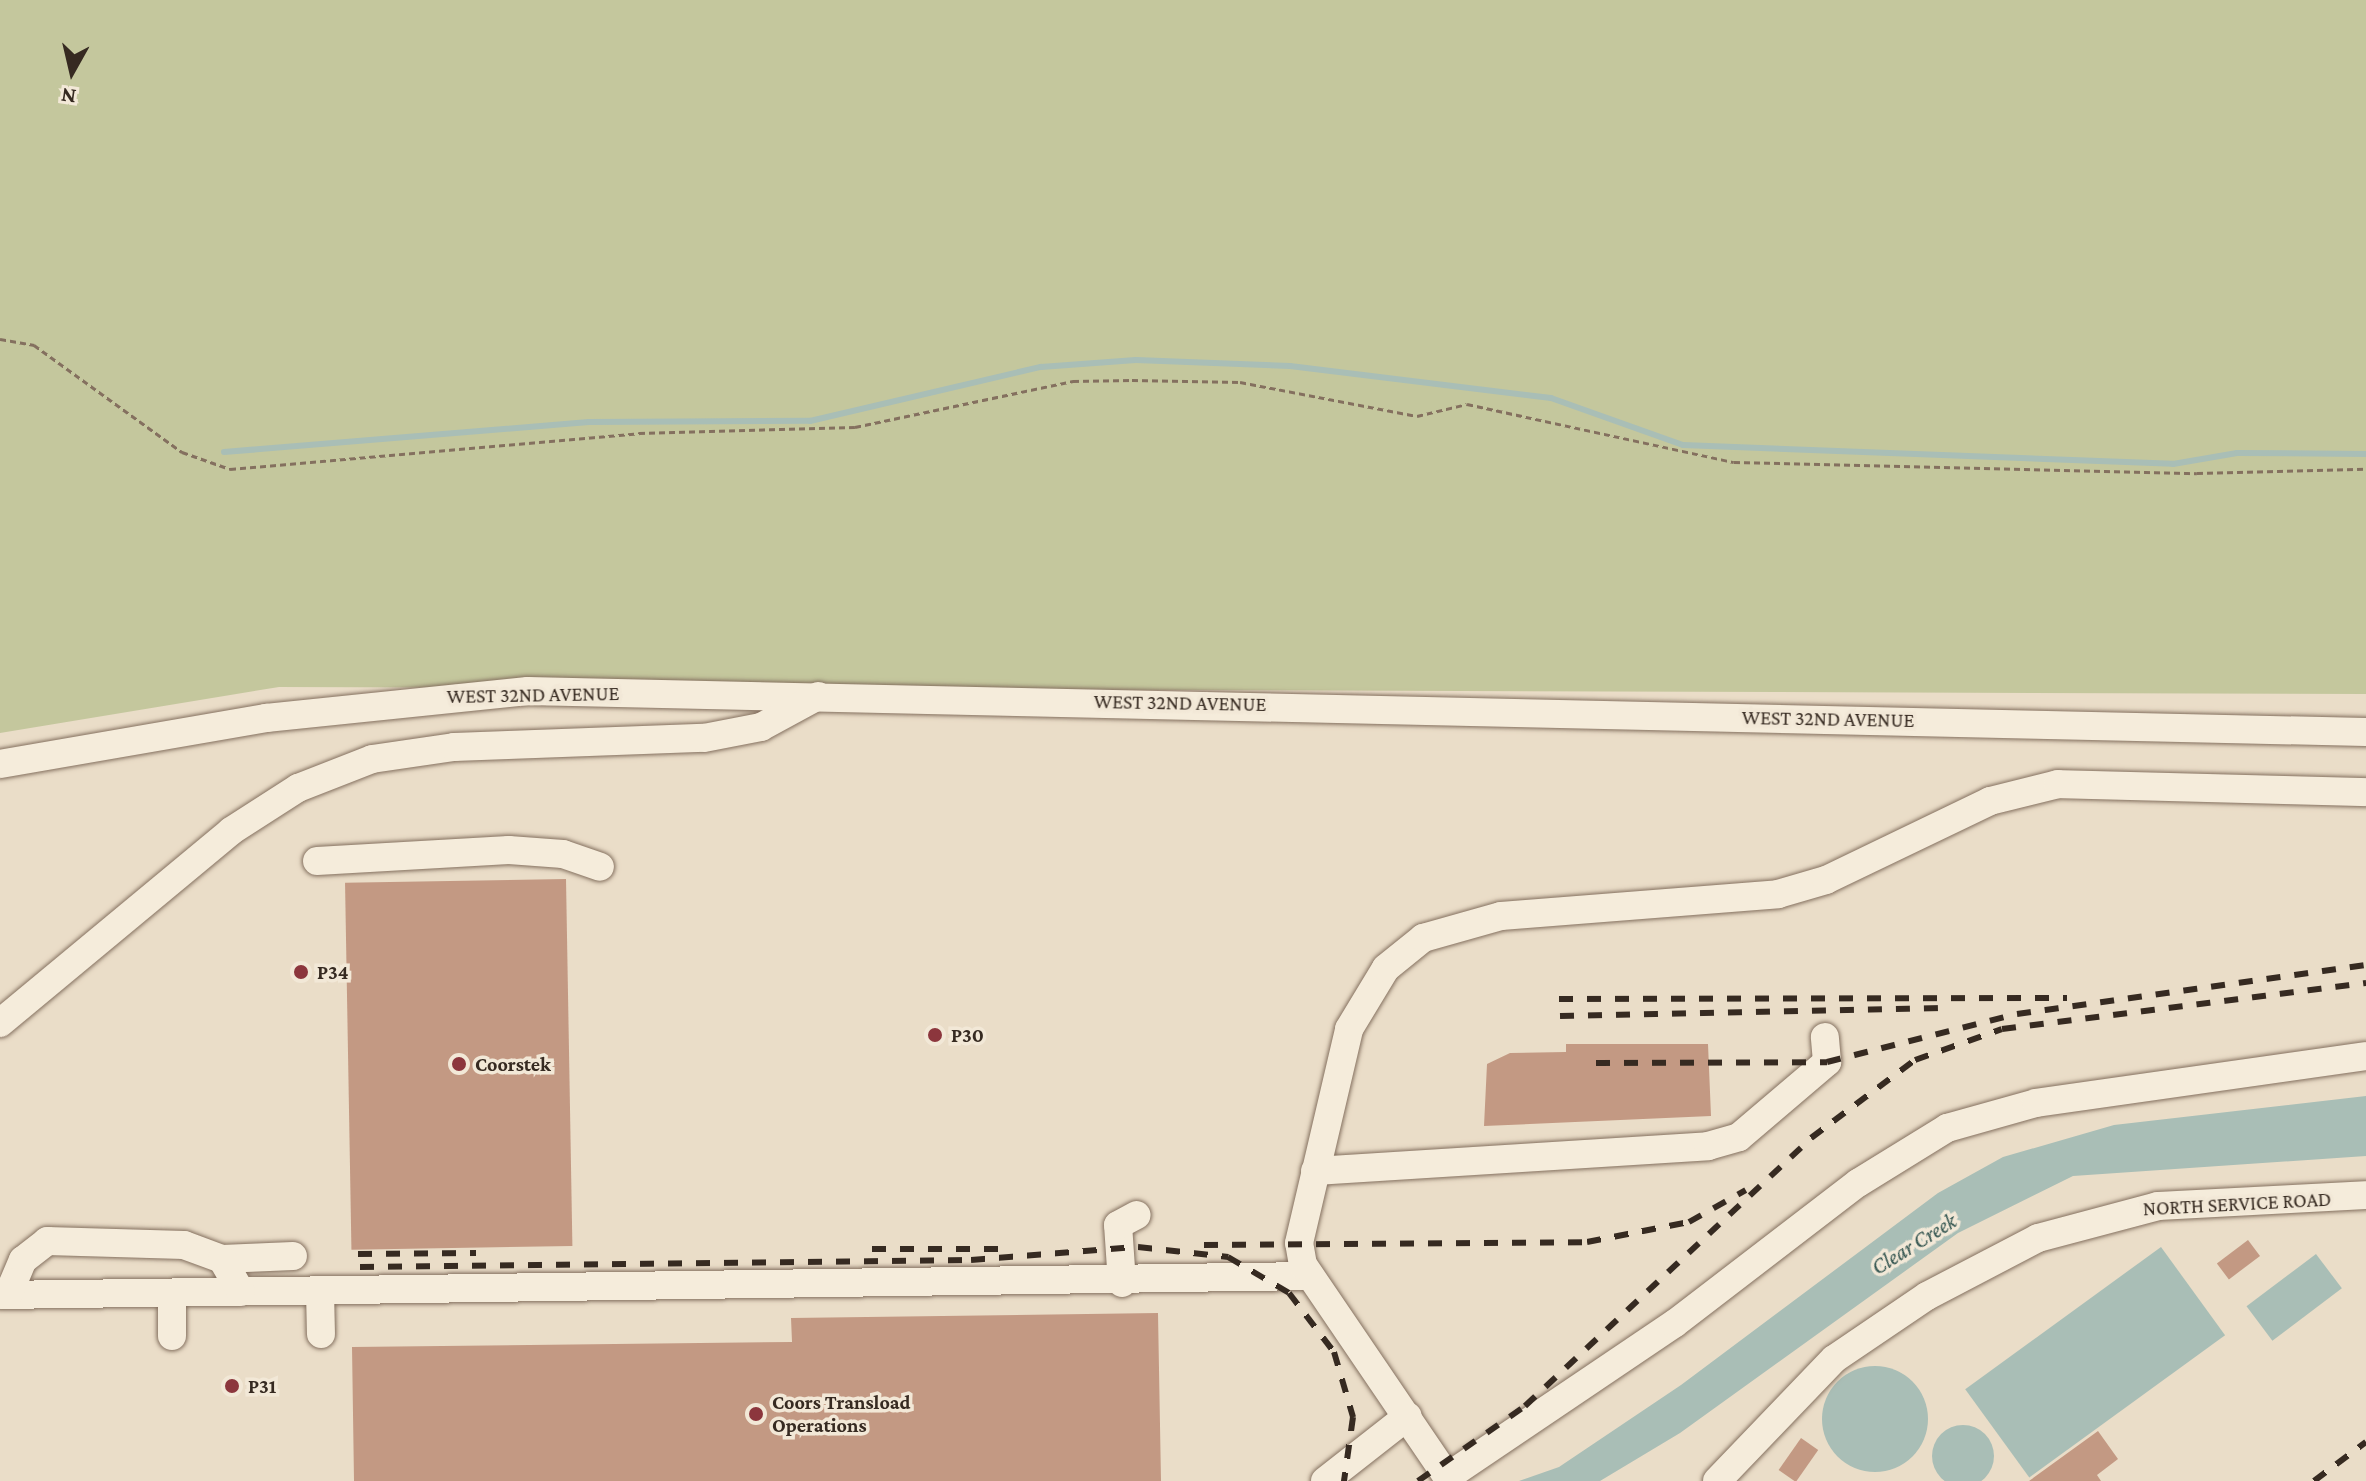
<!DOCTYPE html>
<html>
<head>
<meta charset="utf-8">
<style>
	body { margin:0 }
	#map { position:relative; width:2366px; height:1481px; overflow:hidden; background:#eaddc8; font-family:"Crimson Pro",serif }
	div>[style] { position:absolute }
	.green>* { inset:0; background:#c4c79d }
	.water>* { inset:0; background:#a9beb6; transform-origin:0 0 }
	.round { border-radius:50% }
	.stream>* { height:6px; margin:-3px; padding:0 3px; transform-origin:3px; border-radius:3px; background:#a9beb6 }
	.building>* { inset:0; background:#c39983; transform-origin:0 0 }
	.path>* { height:3px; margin-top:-1.5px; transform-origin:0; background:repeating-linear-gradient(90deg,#84705f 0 6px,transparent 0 10px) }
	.roads { filter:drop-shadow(0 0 2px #84705f) drop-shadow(0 0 2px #84705f) }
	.minor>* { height:28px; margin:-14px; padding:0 14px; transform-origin:14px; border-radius:14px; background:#f5ecdb }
	.rail>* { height:6px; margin-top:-3px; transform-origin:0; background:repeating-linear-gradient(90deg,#362a21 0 14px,transparent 0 28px) }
	.dots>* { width:22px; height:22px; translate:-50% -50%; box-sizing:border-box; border:4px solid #f2e8d7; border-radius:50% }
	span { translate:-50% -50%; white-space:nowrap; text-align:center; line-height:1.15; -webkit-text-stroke:7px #f2e8d7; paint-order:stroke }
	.street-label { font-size:20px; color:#362a21 }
	.poi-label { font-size:20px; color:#362a21; font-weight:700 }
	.left { translate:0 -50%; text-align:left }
	.water-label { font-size:22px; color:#32544f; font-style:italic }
	.north { position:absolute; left:32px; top:32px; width:80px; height:80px; -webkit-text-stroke:6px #f2e8d7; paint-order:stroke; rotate:188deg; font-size:22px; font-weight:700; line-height:32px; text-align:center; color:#362a21 }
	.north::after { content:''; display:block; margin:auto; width:28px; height:36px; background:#362a21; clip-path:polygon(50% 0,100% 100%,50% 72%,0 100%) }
</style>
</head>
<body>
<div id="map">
	<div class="green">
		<i style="clip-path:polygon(0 0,2366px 0,2366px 694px,279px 687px,0 733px)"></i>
	</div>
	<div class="water">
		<i style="clip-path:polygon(2366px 1096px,2366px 1156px,2073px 1176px,1958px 1233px,1680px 1433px,1600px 1481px,1519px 1481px,1559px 1467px,1681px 1385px,1938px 1193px,2003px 1157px,2114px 1125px)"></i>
		<i style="left:2161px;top:1247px;width:109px;height:242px;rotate:54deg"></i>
		<i style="left:2316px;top:1254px;width:43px;height:87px;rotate:53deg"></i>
		<i class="round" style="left:1822px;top:1366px;width:106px;height:106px"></i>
		<i class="round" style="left:1932px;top:1425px;width:62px;height:62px"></i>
	</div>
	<div class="stream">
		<i style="left:224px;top:452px;width:366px;rotate:-4.7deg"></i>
		<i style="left:589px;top:422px;width:221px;rotate:-0.3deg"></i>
		<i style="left:810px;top:421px;width:237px;rotate:-13.2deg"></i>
		<i style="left:1041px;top:367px;width:95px;rotate:-4.2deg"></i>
		<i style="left:1136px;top:360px;width:154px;rotate:2.2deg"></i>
		<i style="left:1290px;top:366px;width:263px;rotate:7deg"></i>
		<i style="left:1551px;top:398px;width:140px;rotate:19.6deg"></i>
		<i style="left:1683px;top:445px;width:490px;rotate:2.2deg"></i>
		<i style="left:2173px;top:464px;width:65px;rotate:-9.8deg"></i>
		<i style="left:2237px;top:453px;width:129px;rotate:0.4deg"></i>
	</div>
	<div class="building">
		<i style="left:566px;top:879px;width:367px;height:221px;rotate:89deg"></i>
		<i style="clip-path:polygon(1566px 1044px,1708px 1044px,1711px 1116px,1484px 1126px,1487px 1064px,1510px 1053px,1566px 1052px)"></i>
		<i style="left:2248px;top:1240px;width:20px;height:39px;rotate:53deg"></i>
		<i style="clip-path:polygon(1158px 1313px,1161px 1481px,354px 1481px,352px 1347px,792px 1342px,791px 1318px)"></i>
		<i style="clip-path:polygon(2098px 1431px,2118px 1459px,2097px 1475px,2101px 1481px,2029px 1481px)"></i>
		<i style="left:1801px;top:1438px;width:21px;height:39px;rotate:35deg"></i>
	</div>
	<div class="path">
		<i style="left:0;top:339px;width:35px;rotate:10deg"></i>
		<i style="left:34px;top:345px;width:183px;rotate:35.9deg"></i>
		<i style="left:182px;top:452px;width:51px;rotate:19.5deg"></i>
		<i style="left:230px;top:469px;width:411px;rotate:-5deg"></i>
		<i style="left:639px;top:433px;width:216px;rotate:-1.6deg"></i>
		<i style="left:855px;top:427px;width:223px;rotate:-11.9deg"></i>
		<i style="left:1073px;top:381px;width:59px;rotate:-1deg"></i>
		<i style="left:1132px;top:380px;width:108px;rotate:1.1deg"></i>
		<i style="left:1240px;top:382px;width:180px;rotate:10.9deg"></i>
		<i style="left:1417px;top:416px;width:51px;rotate:-13.5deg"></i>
		<i style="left:1467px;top:404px;width:273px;rotate:12.3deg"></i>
		<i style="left:1734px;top:462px;width:463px;rotate:1.4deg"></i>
		<i style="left:2197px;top:473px;width:169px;rotate:-1.4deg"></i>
	</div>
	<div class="roads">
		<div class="minor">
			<i style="left:0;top:764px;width:270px;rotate:-9.8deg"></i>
			<i style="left:266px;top:718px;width:263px;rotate:-5.9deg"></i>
			<i style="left:528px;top:691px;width:1838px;rotate:1.28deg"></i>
			<i style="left:317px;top:861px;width:192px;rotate:-3.3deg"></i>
			<i style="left:509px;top:850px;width:54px;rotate:4.2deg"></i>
			<i style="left:563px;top:854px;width:39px;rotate:19deg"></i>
			<i style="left:0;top:1023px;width:300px;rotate:-39.7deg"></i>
			<i style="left:231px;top:831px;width:80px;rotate:-32.7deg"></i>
			<i style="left:298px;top:788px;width:79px;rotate:-21.4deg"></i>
			<i style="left:372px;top:759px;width:83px;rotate:-8.3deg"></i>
			<i style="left:454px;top:747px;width:250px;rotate:-2.1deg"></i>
			<i style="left:704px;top:738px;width:58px;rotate:-10.9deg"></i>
			<i style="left:761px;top:727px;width:65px;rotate:-28.5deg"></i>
			<i style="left:1315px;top:1171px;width:394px;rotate:-3.6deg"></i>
			<i style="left:1708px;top:1146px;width:32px;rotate:-16deg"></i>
			<i style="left:1739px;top:1137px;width:116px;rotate:-40.4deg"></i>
			<i style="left:1827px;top:1062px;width:25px;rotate:-95deg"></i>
			<i style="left:222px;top:1259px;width:71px;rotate:-2.4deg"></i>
			<i style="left:1122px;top:1283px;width:58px;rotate:-93.9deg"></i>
			<i style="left:1118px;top:1225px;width:21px;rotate:-28deg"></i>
			<i style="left:320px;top:1291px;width:43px;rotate:88.7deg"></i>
			<i style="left:172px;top:1293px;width:43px;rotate:90deg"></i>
			<i style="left:0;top:1295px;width:1310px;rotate:-0.83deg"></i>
			<i style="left:8px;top:1295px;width:38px;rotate:-67deg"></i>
			<i style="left:23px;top:1260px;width:31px;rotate:-38deg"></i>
			<i style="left:47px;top:1241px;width:137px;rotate:1.7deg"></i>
			<i style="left:184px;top:1245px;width:40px;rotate:20.2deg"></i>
			<i style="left:222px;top:1259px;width:38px;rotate:60deg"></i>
			<i style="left:1447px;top:1477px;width:274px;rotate:-34deg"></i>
			<i style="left:1674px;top:1324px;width:232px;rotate:-37.5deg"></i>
			<i style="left:1858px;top:1183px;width:105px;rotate:-31.7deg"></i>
			<i style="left:1947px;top:1128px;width:92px;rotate:-15.7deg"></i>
			<i style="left:2036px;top:1103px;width:333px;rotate:-8.1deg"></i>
			<i style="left:1325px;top:1481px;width:105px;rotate:-38.1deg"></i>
			<i style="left:1450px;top:1481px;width:261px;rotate:-124.2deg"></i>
			<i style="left:1303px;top:1265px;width:22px;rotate:-100deg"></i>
			<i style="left:1299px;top:1243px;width:220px;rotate:-76.8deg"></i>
			<i style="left:1349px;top:1029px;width:71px;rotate:-58.8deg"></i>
			<i style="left:1386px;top:968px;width:48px;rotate:-39deg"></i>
			<i style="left:1423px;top:938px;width:81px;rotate:-15.8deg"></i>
			<i style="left:1501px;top:916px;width:278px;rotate:-4.5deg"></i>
			<i style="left:1778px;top:894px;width:50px;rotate:-16.3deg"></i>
			<i style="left:1826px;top:880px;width:182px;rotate:-25.7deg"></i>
			<i style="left:1990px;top:801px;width:70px;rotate:-14deg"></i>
			<i style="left:2058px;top:784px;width:308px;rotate:1.5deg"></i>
			<i style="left:1717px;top:1481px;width:169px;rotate:-46.2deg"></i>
			<i style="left:1834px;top:1359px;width:112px;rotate:-34.1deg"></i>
			<i style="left:1927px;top:1296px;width:125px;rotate:-27.6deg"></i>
			<i style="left:2038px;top:1238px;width:124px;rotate:-14.9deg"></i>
			<i style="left:2158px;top:1206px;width:208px;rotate:-3deg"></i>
		</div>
	</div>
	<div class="rail">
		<i style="left:1559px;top:999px;width:508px;rotate:-0.11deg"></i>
		<i style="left:1560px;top:1016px;width:383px;rotate:-1.2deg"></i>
		<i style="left:1596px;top:1063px;width:231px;rotate:-0.2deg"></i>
		<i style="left:1827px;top:1062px;width:196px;rotate:-14.2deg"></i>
		<i style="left:2017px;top:1014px;width:352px;rotate:-8deg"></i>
		<i style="left:1204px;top:1245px;width:383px;rotate:-0.4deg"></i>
		<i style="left:1587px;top:1242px;width:104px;rotate:-11.1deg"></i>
		<i style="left:1689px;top:1222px;width:65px;rotate:-29.3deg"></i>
		<i style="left:872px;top:1249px;width:140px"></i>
		<i style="left:358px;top:1254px;width:118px;rotate:-0.5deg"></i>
		<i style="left:360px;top:1267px;width:611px;rotate:-0.66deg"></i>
		<i style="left:971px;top:1260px;width:168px;rotate:-4.5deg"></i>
		<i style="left:1138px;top:1247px;width:91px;rotate:6.3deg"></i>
		<i style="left:1228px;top:1257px;width:71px;rotate:30.5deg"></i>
		<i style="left:1289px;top:1293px;width:74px;rotate:52.7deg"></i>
		<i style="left:1334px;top:1352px;width:68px;rotate:73.7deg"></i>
		<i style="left:1353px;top:1417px;width:65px;rotate:98deg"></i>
		<i style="left:1418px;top:1481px;width:131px;rotate:-35deg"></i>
		<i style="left:1525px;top:1406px;width:392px;rotate:-43.1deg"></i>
		<i style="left:1811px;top:1138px;width:130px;rotate:-36.9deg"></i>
		<i style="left:1915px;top:1060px;width:92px;rotate:-19.6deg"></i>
		<i style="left:2002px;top:1029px;width:367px;rotate:-7.2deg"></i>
		<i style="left:2314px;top:1481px;width:65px;rotate:-36.9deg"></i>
	</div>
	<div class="dots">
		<i style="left:301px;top:972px;background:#8c363d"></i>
		<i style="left:935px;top:1035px;background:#8c363d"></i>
		<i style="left:459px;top:1064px;background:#8c363d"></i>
		<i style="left:232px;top:1386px;background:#8c363d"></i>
		<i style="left:756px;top:1414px;background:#8c363d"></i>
	</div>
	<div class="street-label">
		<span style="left:533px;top:695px;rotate:-1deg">WEST 32ND AVENUE</span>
		<span style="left:1180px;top:703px;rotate:1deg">WEST 32ND AVENUE</span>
		<span style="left:1828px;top:719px;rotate:1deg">WEST 32ND AVENUE</span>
		<span style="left:2237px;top:1204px;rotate:-3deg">NORTH SERVICE ROAD</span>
	</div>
	<div class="poi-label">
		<span class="left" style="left:317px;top:972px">P34</span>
		<span class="left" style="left:951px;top:1035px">P30</span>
		<span class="left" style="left:475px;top:1064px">Coorstek</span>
		<span class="left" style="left:248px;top:1386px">P31</span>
		<span class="left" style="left:772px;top:1414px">Coors Transload<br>Operations</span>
	</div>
	<div class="water-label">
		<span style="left:1914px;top:1244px;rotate:-32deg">Clear Creek</span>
	</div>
	<div class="north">N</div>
</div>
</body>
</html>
